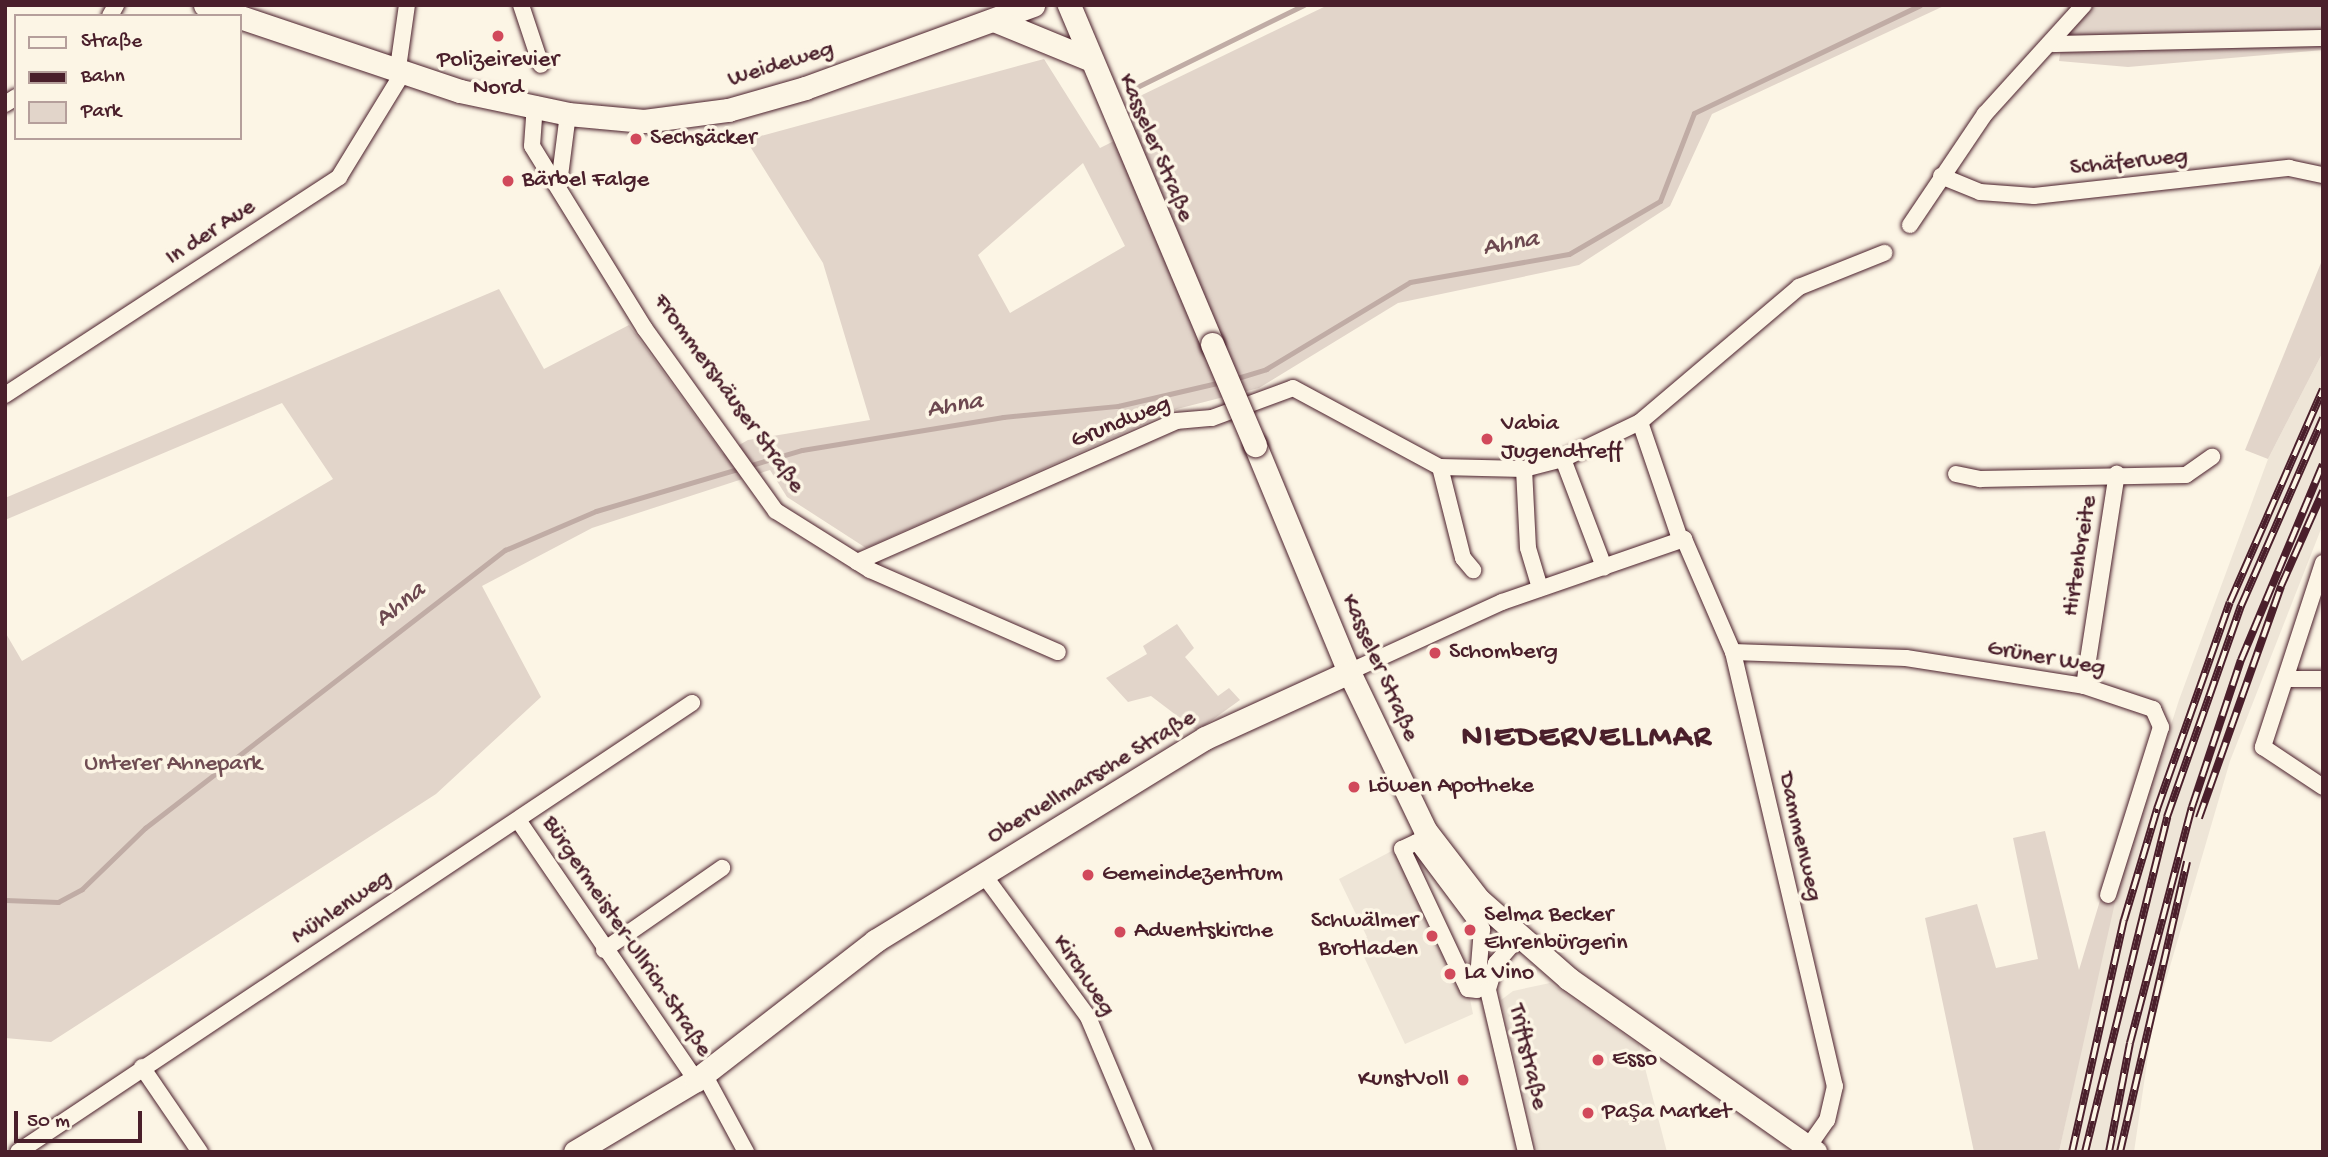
<!DOCTYPE html>
<html>
<head>
<meta charset="utf-8">
<style>
	body { margin:0 }
	#map { position:relative; width:2328px; height:1157px; overflow:hidden; background:#fcf5e5; font-family:"Gochi Hand",sans-serif }
	div>[style] { position:absolute }
	.built>* { inset:0; background:#eee5d7 }
	.green>* { inset:0; background:#e2d5ca }
	.stream>* { height:5px; margin:-2.5px; padding:0 2.5px; transform-origin:2.5px; border-radius:2.5px; background:#c0aca5 }
	.roads { filter:drop-shadow(0 0 2px #4a1f2b) drop-shadow(0 0 2px #4a1f2b) }
	.street>* { height:16px; margin:-8px; padding:0 8px; transform-origin:8px; border-radius:8px; background:#fcf5e5 }
	.secondary>* { height:23px; margin:-11.5px; padding:0 11.5px; transform-origin:11.5px; border-radius:11.5px; background:#fcf5e5 }
	.rail>* { height:8px; margin-top:-4px; transform-origin:0; background:repeating-linear-gradient(90deg,#fcf5e5 0 16px,#4a1f2b 0 32px); box-sizing:border-box; border-block:2px solid #4a1f2b }
	.bridges { filter:drop-shadow(0 0 2px #4a1f2b) drop-shadow(0 0 2px #4a1f2b) }
	.secondary-bridge>* { height:23px; margin:-11.5px; padding:0 11.5px; transform-origin:11.5px; border-radius:11.5px; background:#fcf5e5 }
	.dots>* { width:19px; height:19px; translate:-50% -50%; box-sizing:border-box; border:4px solid #fcf5e5; border-radius:50% }
	span { translate:-50% -50%; white-space:nowrap; text-align:center; line-height:1.15; -webkit-text-stroke:7px #fcf5e5; paint-order:stroke }
	.poi-label { font-size:24px; color:#4a1f2b }
	.left { translate:0 -50%; text-align:left }
	.right { translate:-100% -50%; text-align:right }
	.street-label { font-size:24px; color:#4a1f2b }
	.park-label { font-size:24px; color:#704c53 }
	.water-label { font-size:26px; color:#6d4950; font-style:italic }
	.district-label { font-size:32px; color:#4a1f2b; font-weight:700; letter-spacing:2px }
	.frame { position:absolute; inset:0; border:7px solid #4a1f2b; pointer-events:none }
	.legend { position:absolute; left:14px; top:14px; width:228px; height:126px; box-sizing:border-box; background:#fcf5e5; border:2px solid #b59f9b; margin:0; padding:9px 12px; list-style:none; font-size:21px; color:#4a1f2b }
	.legend li { display:flex; align-items:center; gap:14px; height:35px }
	.legend b { width:35px; border:2px solid #b59f9b }
	.scale { position:absolute; left:14px; top:1111px; width:128px; height:32px; box-sizing:border-box; border:4px solid #4a1f2b; border-top:0; padding-left:9px; font-size:21px; line-height:24px; white-space:nowrap; color:#4a1f2b; -webkit-text-stroke:5px #fcf5e5; paint-order:stroke }
</style>
</head>
<body>
<div id="map">
	<div class="built">
		<i style="clip-path:polygon(2323px 352px,2323px 524px,2230px 761px,2152px 1028px,2134px 1152px,2059px 1152px,2109px 918px,2179px 700px,2268px 459px)"></i>
		<i style="clip-path:polygon(1401px 846px,1468px 989px,1473px 1014px,1405px 1044px,1357px 942px,1367px 937px,1339px 879px)"></i>
		<i style="clip-path:polygon(1550px 983px,1639px 1045px,1667px 1152px,1538px 1152px,1501px 1000px,1513px 991px)"></i>
	</div>
	<div class="green">
		<i style="clip-path:polygon(evenodd,1328px 5px,1946px 5px,1712px 114px,1670px 206px,1579px 265px,1398px 303px,1259px 388px,1177px 409px,866px 548px,787px 497px,770px 470px,592px 528px,482px 586px,541px 697px,436px 794px,51px 1042px,5px 1038px,5px 632px,22px 661px,333px 479px,282px 403px,5px 520px,5px 498px,499px 289px,544px 369px,629px 325px,723px 454px,748px 440px,870px 420px,823px 263px,746px 140px,1044px 59px,1100px 148px,1150px 123px,1140px 96px,1328px 5px,1083px 163px,1125px 246px,1010px 313px,978px 255px,1083px 163px)"></i>
		<i style="clip-path:polygon(2068px 5px,2323px 5px,2323px 50px,2128px 67px,2059px 61px)"></i>
		<i style="clip-path:polygon(2323px 258px,2323px 352px,2268px 459px,2245px 450px)"></i>
		<i style="clip-path:polygon(1177px 624px,1194px 648px,1185px 657px,1218px 696px,1229px 688px,1240px 700px,1197px 731px,1151px 696px,1128px 702px,1106px 678px,1147px 654px,1143px 646px)"></i>
		<i style="clip-path:polygon(2045px 831px,2079px 970px,2102px 894px,2116px 898px,2059px 1152px,1974px 1152px,1925px 918px,1977px 904px,1996px 968px,2038px 959px,2013px 838px)"></i>
	</div>
	<div class="stream">
		<i style="left:1135px;top:88px;width:188px;rotate:-26.2deg"></i>
		<i style="left:1234px;top:379px;width:34px;rotate:-17deg"></i>
		<i style="left:1266px;top:369px;width:168px;rotate:-31.1deg"></i>
		<i style="left:1410px;top:282px;width:161px;rotate:-10deg"></i>
		<i style="left:1569px;top:254px;width:105px;rotate:-30.2deg"></i>
		<i style="left:1660px;top:201px;width:94px;rotate:-68.9deg"></i>
		<i style="left:1694px;top:113px;width:250px;rotate:-25.5deg"></i>
		<i style="left:5px;top:900px;width:53px;rotate:2.2deg"></i>
		<i style="left:58px;top:902px;width:27px;rotate:-28deg"></i>
		<i style="left:82px;top:889px;width:88px;rotate:-44.1deg"></i>
		<i style="left:145px;top:828px;width:455px;rotate:-37.7deg"></i>
		<i style="left:505px;top:550px;width:99px;rotate:-23.2deg"></i>
		<i style="left:596px;top:511px;width:215px;rotate:-16.5deg"></i>
		<i style="left:802px;top:450px;width:204px;rotate:-9.3deg"></i>
		<i style="left:1003px;top:417px;width:116px;rotate:-5.5deg"></i>
		<i style="left:1118px;top:406px;width:106px;rotate:-13.1deg"></i>
	</div>
	<div class="roads">
		<div class="street">
			<i style="left:521px;top:5px;width:63px;rotate:71.6deg"></i>
			<i style="left:110px;top:16px;width:13px;rotate:-61deg"></i>
			<i style="left:2053px;top:44px;width:270px;rotate:-1.3deg"></i>
			<i style="left:398px;top:68px;width:64px;rotate:-81.9deg"></i>
			<i style="left:5px;top:104px;width:13px;rotate:-32deg"></i>
			<i style="left:535px;top:104px;width:42px;rotate:94.1deg"></i>
			<i style="left:532px;top:146px;width:215px;rotate:58.3deg"></i>
			<i style="left:645px;top:329px;width:224px;rotate:54.3deg"></i>
			<i style="left:776px;top:511px;width:111px;rotate:32.1deg"></i>
			<i style="left:870px;top:570px;width:205px;rotate:23.6deg"></i>
			<i style="left:1941px;top:176px;width:42px;rotate:22.3deg"></i>
			<i style="left:1980px;top:192px;width:54px;rotate:4.2deg"></i>
			<i style="left:2034px;top:196px;width:257px;rotate:-6.3deg"></i>
			<i style="left:2289px;top:168px;width:35px;rotate:12deg"></i>
			<i style="left:559px;top:184px;width:71px;rotate:-82.7deg"></i>
			<i style="left:1910px;top:225px;width:134px;rotate:-56deg"></i>
			<i style="left:1985px;top:114px;width:147px;rotate:-47.8deg"></i>
			<i style="left:5px;top:395px;width:399px;rotate:-33.1deg"></i>
			<i style="left:339px;top:177px;width:124px;rotate:-58.5deg"></i>
			<i style="left:1640px;top:422px;width:124px;rotate:71.1deg"></i>
			<i style="left:1563px;top:459px;width:116px;rotate:69.2deg"></i>
			<i style="left:1440px;top:467px;width:94px;rotate:75.8deg"></i>
			<i style="left:1463px;top:558px;width:16px;rotate:50deg"></i>
			<i style="left:1524px;top:469px;width:79px;rotate:87.1deg"></i>
			<i style="left:1528px;top:548px;width:42px;rotate:73.3deg"></i>
			<i style="left:1956px;top:474px;width:25px;rotate:12deg"></i>
			<i style="left:1980px;top:479px;width:206px;rotate:-1.1deg"></i>
			<i style="left:2186px;top:475px;width:32px;rotate:-35deg"></i>
			<i style="left:857px;top:562px;width:349px;rotate:-23.8deg"></i>
			<i style="left:1176px;top:421px;width:36px;rotate:-5deg"></i>
			<i style="left:1212px;top:418px;width:86px;rotate:-20.3deg"></i>
			<i style="left:1293px;top:388px;width:167px;rotate:28.3deg"></i>
			<i style="left:1440px;top:467px;width:84px;rotate:1.4deg"></i>
			<i style="left:1524px;top:469px;width:40px;rotate:-14.4deg"></i>
			<i style="left:1563px;top:459px;width:85px;rotate:-25.7deg"></i>
			<i style="left:1640px;top:422px;width:209px;rotate:-40.3deg"></i>
			<i style="left:1799px;top:287px;width:92px;rotate:-21.8deg"></i>
			<i style="left:2323px;top:563px;width:194px;rotate:108.1deg"></i>
			<i style="left:2263px;top:747px;width:72px;rotate:33.7deg"></i>
			<i style="left:1733px;top:652px;width:173px;rotate:2deg"></i>
			<i style="left:1906px;top:658px;width:180px;rotate:8.9deg"></i>
			<i style="left:2084px;top:686px;width:73px;rotate:18.4deg"></i>
			<i style="left:2153px;top:709px;width:20px;rotate:66deg"></i>
			<i style="left:2161px;top:727px;width:176px;rotate:107.5deg"></i>
			<i style="left:1349px;top:672px;width:168px;rotate:-24.6deg"></i>
			<i style="left:1502px;top:602px;width:193px;rotate:-19.1deg"></i>
			<i style="left:1684px;top:539px;width:123px;rotate:66.6deg"></i>
			<i style="left:1733px;top:652px;width:446px;rotate:76.8deg"></i>
			<i style="left:1835px;top:1086px;width:35px;rotate:103deg"></i>
			<i style="left:1827px;top:1120px;width:39px;rotate:125deg"></i>
			<i style="left:2288px;top:679px;width:35px"></i>
			<i style="left:2084px;top:686px;width:215px;rotate:-81.2deg"></i>
			<i style="left:518px;top:820px;width:315px;rotate:55.6deg"></i>
			<i style="left:1417px;top:842px;width:109px;rotate:53.2deg"></i>
			<i style="left:1482px;top:929px;width:61px;rotate:94.7deg"></i>
			<i style="left:1477px;top:990px;width:9px;rotate:-174deg"></i>
			<i style="left:1468px;top:989px;width:155px;rotate:-115.2deg"></i>
			<i style="left:1402px;top:849px;width:17px;rotate:-25deg"></i>
			<i style="left:983px;top:874px;width:177px;rotate:53.7deg"></i>
			<i style="left:1088px;top:1017px;width:147px;rotate:67.1deg"></i>
			<i style="left:1517px;top:939px;width:32px;rotate:131deg"></i>
			<i style="left:1496px;top:963px;width:28px;rotate:107deg"></i>
			<i style="left:1488px;top:990px;width:166px;rotate:76.8deg"></i>
			<i style="left:604px;top:950px;width:144px;rotate:-34.8deg"></i>
			<i style="left:142px;top:1067px;width:103px;rotate:55.7deg"></i>
			<i style="left:704px;top:1074px;width:89px;rotate:61.7deg"></i>
			<i style="left:18px;top:1152px;width:810px;rotate:-33.67deg"></i>
		</div>
		<div class="secondary">
			<i style="left:205px;top:5px;width:34px;rotate:19deg"></i>
			<i style="left:1069px;top:5px;width:368px;rotate:67.1deg"></i>
			<i style="left:240px;top:17px;width:232px;rotate:18.6deg"></i>
			<i style="left:460px;top:91px;width:110px;rotate:12deg"></i>
			<i style="left:568px;top:114px;width:76px;rotate:5.3deg"></i>
			<i style="left:644px;top:121px;width:85px;rotate:-7.5deg"></i>
			<i style="left:728px;top:110px;width:80px;rotate:-15.9deg"></i>
			<i style="left:805px;top:88px;width:243px;rotate:-20deg"></i>
			<i style="left:994px;top:20px;width:103px;rotate:22.3deg"></i>
			<i style="left:1255px;top:445px;width:246px;rotate:67.5deg"></i>
			<i style="left:1349px;top:672px;width:175px;rotate:64.3deg"></i>
			<i style="left:1425px;top:830px;width:88px;rotate:52.4deg"></i>
			<i style="left:1479px;top:900px;width:120px;rotate:41.3deg"></i>
			<i style="left:1569px;top:979px;width:301px;rotate:35.1deg"></i>
			<i style="left:575px;top:1152px;width:141px;rotate:-30.8deg"></i>
			<i style="left:696px;top:1080px;width:227px;rotate:-37.8deg"></i>
			<i style="left:875px;top:941px;width:387px;rotate:-31.6deg"></i>
			<i style="left:1205px;top:738px;width:158px;rotate:-24.6deg"></i>
		</div>
	</div>
	<div class="rail">
		<i style="left:2199px;top:818px;width:246px;rotate:-70.5deg"></i>
		<i style="left:2281px;top:586px;width:104px;rotate:-66.1deg"></i>
		<i style="left:2072px;top:1152px;width:238px;rotate:-77.4deg"></i>
		<i style="left:2124px;top:920px;width:116px;rotate:-73.4deg"></i>
		<i style="left:2157px;top:809px;width:219px;rotate:-70.6deg"></i>
		<i style="left:2230px;top:602px;width:232px;rotate:-66.4deg"></i>
		<i style="left:2085px;top:1152px;width:345px;rotate:-76.2deg"></i>
		<i style="left:2167px;top:817px;width:224px;rotate:-70.7deg"></i>
		<i style="left:2241px;top:606px;width:205px;rotate:-66.4deg"></i>
		<i style="left:2109px;top:1152px;width:111px;rotate:-79.1deg"></i>
		<i style="left:2130px;top:1043px;width:244px;rotate:-75.3deg"></i>
		<i style="left:2192px;top:807px;width:155px;rotate:-71.6deg"></i>
		<i style="left:2241px;top:660px;width:212px;rotate:-67.3deg"></i>
		<i style="left:2120px;top:1152px;width:298px;rotate:-77deg"></i>
	</div>
	<div class="bridges">
		<div class="secondary-bridge">
			<i style="left:1212px;top:344px;width:110px;rotate:66.9deg"></i>
		</div>
	</div>
	<div class="dots">
		<i style="left:498px;top:36px;background:#d1495b"></i>
		<i style="left:636px;top:139px;background:#d1495b"></i>
		<i style="left:508px;top:181px;background:#d1495b"></i>
		<i style="left:1487px;top:439px;background:#d1495b"></i>
		<i style="left:1435px;top:653px;background:#d1495b"></i>
		<i style="left:1354px;top:787px;background:#d1495b"></i>
		<i style="left:1088px;top:875px;background:#d1495b"></i>
		<i style="left:1470px;top:930px;background:#d1495b"></i>
		<i style="left:1120px;top:932px;background:#d1495b"></i>
		<i style="left:1432px;top:936px;background:#d1495b"></i>
		<i style="left:1450px;top:974px;background:#d1495b"></i>
		<i style="left:1598px;top:1060px;background:#d1495b"></i>
		<i style="left:1463px;top:1080px;background:#d1495b"></i>
		<i style="left:1588px;top:1113px;background:#d1495b"></i>
	</div>
	<div class="poi-label">
		<span style="left:498px;top:75px">Polizeirevier<br>Nord</span>
		<span class="left" style="left:650px;top:139px">Sechsäcker</span>
		<span class="left" style="left:522px;top:181px">Bärbel Falge</span>
		<span class="left" style="left:1501px;top:439px">Vabia<br>Jugendtreff</span>
		<span class="left" style="left:1449px;top:653px">Schomberg</span>
		<span class="left" style="left:1368px;top:787px">Löwen Apotheke</span>
		<span class="left" style="left:1102px;top:875px">Gemeindezentrum</span>
		<span class="left" style="left:1484px;top:930px">Selma Becker<br>Ehrenbürgerin</span>
		<span class="right" style="left:1418px;top:936px">Schwälmer<br>Brotladen</span>
		<span class="left" style="left:1134px;top:932px">Adventskirche</span>
		<span class="left" style="left:1464px;top:974px">La Vino</span>
		<span class="left" style="left:1612px;top:1060px">Esso</span>
		<span class="right" style="left:1449px;top:1080px">KunstVoll</span>
		<span class="left" style="left:1602px;top:1113px">Paşa Market</span>
	</div>
	<div class="street-label">
		<span style="left:781px;top:65px;rotate:-17deg">Weideweg</span>
		<span style="left:1155px;top:148px;rotate:67deg">Kasseler Straße</span>
		<span style="left:2129px;top:163px;rotate:-6deg">Schäferweg</span>
		<span style="left:211px;top:233px;rotate:-33deg">In der Aue</span>
		<span style="left:728px;top:394px;rotate:54deg">Frommershäuser Straße</span>
		<span style="left:1121px;top:423px;rotate:-22deg">Grundweg</span>
		<span style="left:2081px;top:556px;rotate:-81deg">Hirtenbreite</span>
		<span style="left:2046px;top:659px;rotate:10deg">Grüner Weg</span>
		<span style="left:1379px;top:668px;rotate:66deg">Kasseler Straße</span>
		<span style="left:1092px;top:778px;rotate:-31deg">Obervellmarsche Straße</span>
		<span style="left:1799px;top:837px;rotate:77deg">Dammenweg</span>
		<span style="left:342px;top:908px;rotate:-34deg">Mühlenweg</span>
		<span style="left:626px;top:937px;rotate:56deg">Bürgermeister-Ullrich-Straße</span>
		<span style="left:1083px;top:976px;rotate:56deg">Kirchweg</span>
		<span style="left:1527px;top:1057px;rotate:77deg">Triftstraße</span>
	</div>
	<div class="park-label">
		<span style="left:173px;top:765px">Unterer Ahnepark</span>
	</div>
	<div class="water-label">
		<span style="left:1511px;top:245px;rotate:-10deg">Ahna</span>
		<span style="left:955px;top:407px;rotate:-9deg">Ahna</span>
		<span style="left:401px;top:606px;rotate:-38deg">Ahna</span>
	</div>
	<div class="district-label">
		<span style="left:1587px;top:738px">NIEDERVELLMAR</span>
	</div>
	<div class="frame"></div>
	<ul class="legend">
	<li><b style="height:9px;background:#fcf5e5"></b>Straße</li>
	<li><b style="height:9px;background:#4a1f2b"></b>Bahn</li>
	<li><b style="height:19px;background:#e2d5ca"></b>Park</li>
	</ul>
	<div class="scale">50 m</div>
</div>
</body>
</html>
